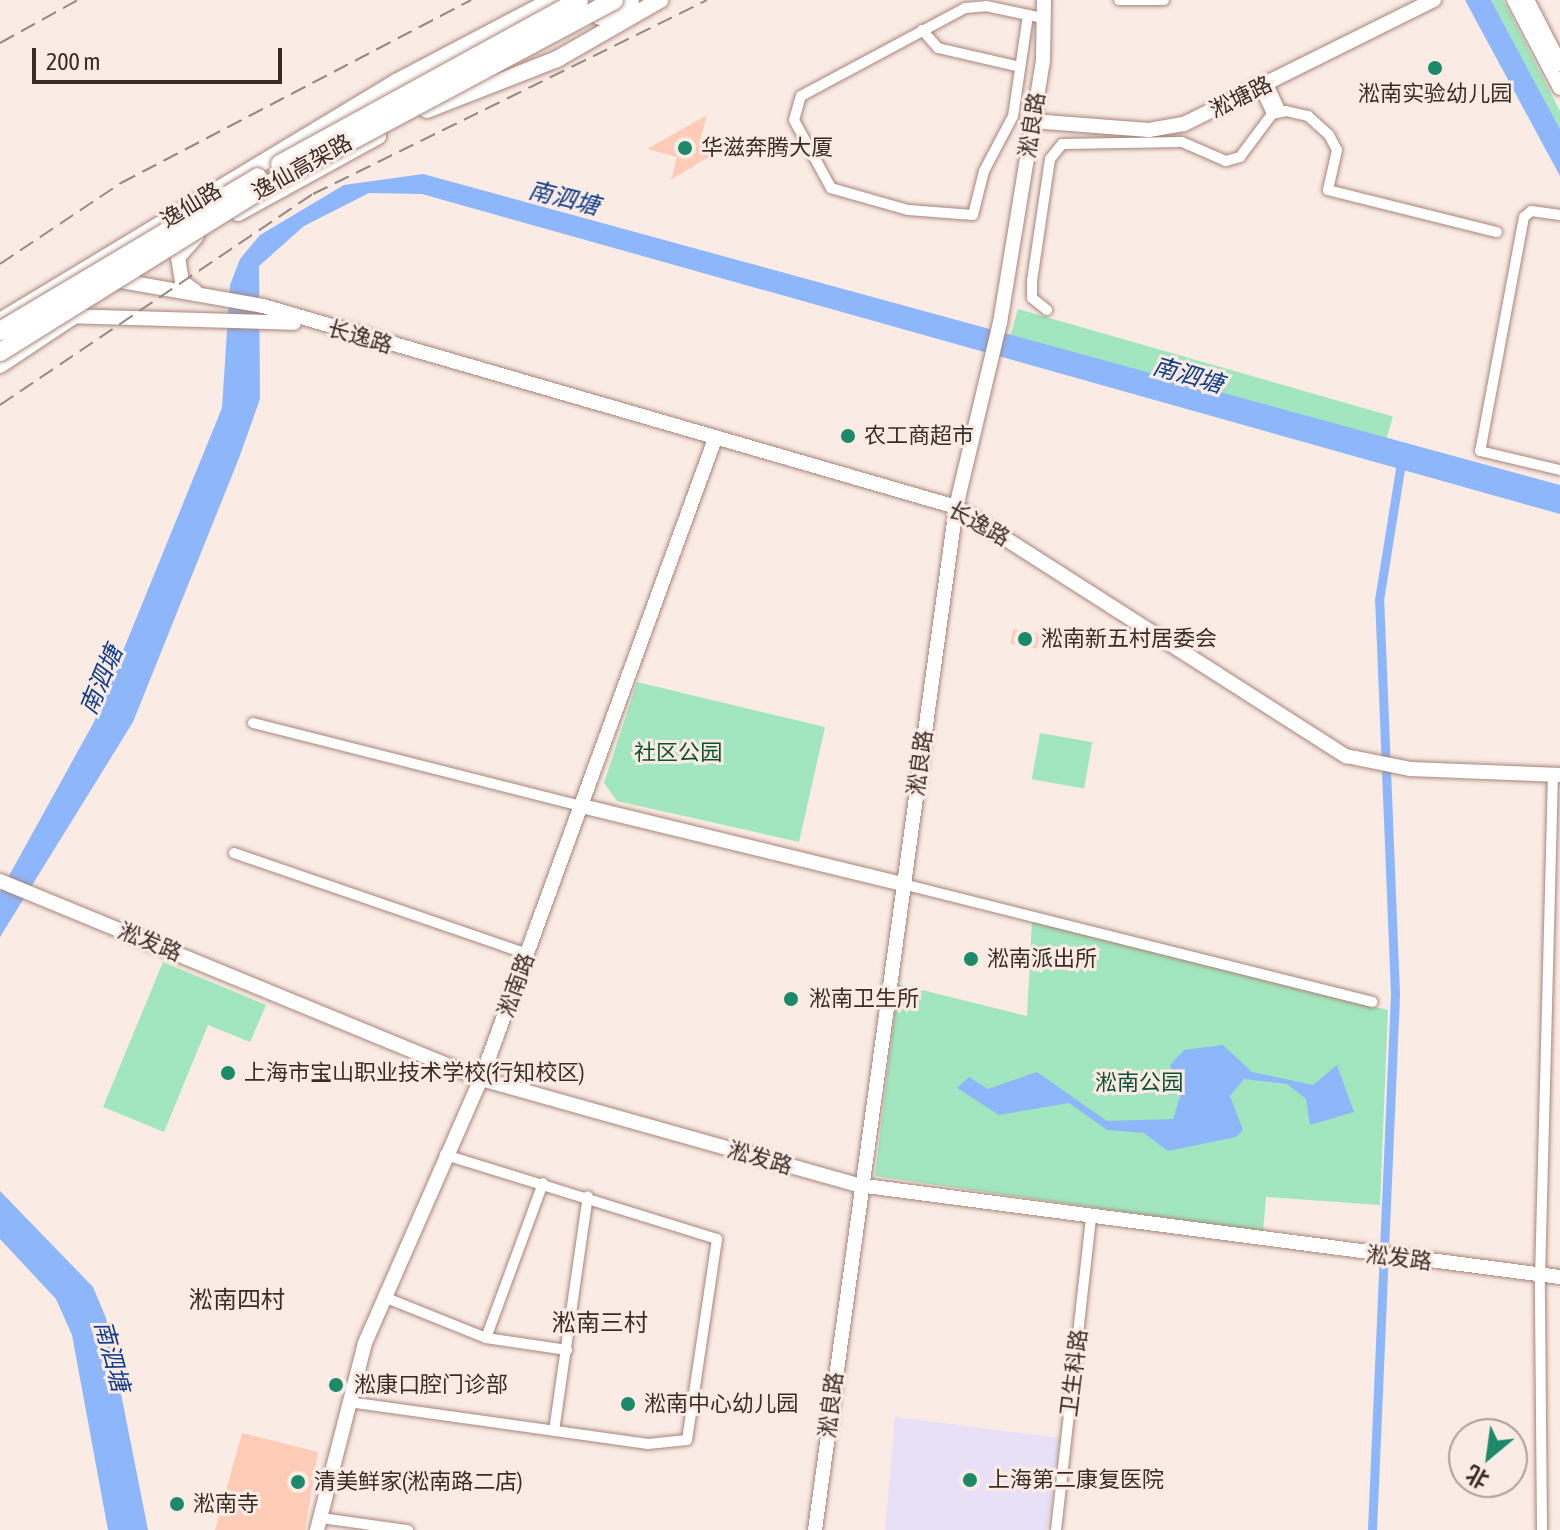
<!DOCTYPE html>
<html>
<head>
<meta charset="utf-8">
<style>
	body { margin:0 }
	#map { position:relative; width:1560px; height:1530px; overflow:hidden; background:#faebe5; font-family:"Asap Condensed","Noto Sans SC",sans-serif }
	div>[style] { position:absolute }
	.medical>* { inset:0; background:#e7e0f6 }
	.green>* { inset:0; background:#a2e6bf; transform-origin:0 0 }
	.water>* { inset:0; background:#8eb6fa }
	.canal>* { height:9px; margin:-4.5px; padding:0 4.5px; transform-origin:4.5px; border-radius:4.5px; background:#8eb6fa }
	.building>* { inset:0; background:#fecbb7; transform-origin:0 0 }
	.roads { filter:drop-shadow(0 0 2px #a78579) drop-shadow(0 0 2px #a78579) }
	.street>* { height:10px; margin:-5px; padding:0 5px; transform-origin:5px; border-radius:5px; background:#fff }
	.secondary>* { height:14px; margin:-7px; padding:0 7px; transform-origin:7px; border-radius:7px; background:#fff }
	.primary>* { height:16px; margin:-8px; padding:0 8px; transform-origin:8px; border-radius:8px; background:#fff }
	.highway>* { height:18px; margin:-9px; padding:0 9px; transform-origin:9px; border-radius:9px; background:#fff }
	.rail>* { height:2px; margin-top:-1px; transform-origin:0; background:repeating-linear-gradient(90deg,#968882 0 16px,transparent 0 24px) }
	.bridges { filter:drop-shadow(0 0 2px #a78579) drop-shadow(0 0 2px #a78579) }
	.highway-bridge>* { height:18px; margin:-9px; padding:0 9px; transform-origin:9px; border-radius:9px; background:#fff }
	.dots>* { width:22px; height:22px; translate:-50% -50%; box-sizing:border-box; border:4px solid #faebe5; border-radius:50% }
	span { translate:-50% -50%; white-space:nowrap; text-align:center; line-height:1.15; -webkit-text-stroke:6px #faebe5; paint-order:stroke }
	.poi-label { font-size:22px; color:#3a2c27 }
	.left { translate:0 -50%; text-align:left }
	.street-label { font-size:22px; color:#3a2c27 }
	.park-label { font-size:22px; color:#0d5133 }
	.water-label { font-size:24px; color:#0f3d8a; font-style:italic }
	.neighbourhood-label { font-size:24px; color:#3a2c27 }
	.north { position:absolute; left:1448px; top:1418px; width:80px; height:80px; box-sizing:border-box; background:#faebe5; border:2px solid #ad9f99; border-radius:50%; rotate:209deg; font-size:22px; font-weight:700; line-height:32px; text-align:center; color:#3a2c27 }
	.north::after { content:''; display:block; margin:auto; width:28px; height:36px; background:#1c8a69; clip-path:polygon(50% 0,100% 100%,50% 72%,0 100%) }
	.scale { position:absolute; left:32px; top:48px; width:250px; height:36px; box-sizing:border-box; border:4px solid #3a2c27; border-top:0; padding-left:10px; font-size:24px; line-height:28px; white-space:nowrap; color:#3a2c27; -webkit-text-stroke:6px #faebe5; paint-order:stroke }
</style>
</head>
<body>
<div id="map">
	<div class="medical">
		<i style="clip-path:polygon(895px 1417px,1060px 1438px,1047px 1530px,885px 1530px)"></i>
	</div>
	<div class="green">
		<i style="clip-path:polygon(1491px 0,1503px 0,1560px 111px,1560px 129px)"></i>
		<i style="left:1018px;top:309px;width:390px;height:27px;rotate:16deg"></i>
		<i style="clip-path:polygon(637px 682px,825px 727px,799px 842px,617px 801px,604px 783px)"></i>
		<i style="left:1040px;top:733px;width:53px;height:47px;rotate:10deg"></i>
		<i style="clip-path:polygon(1032px 921px,1388px 1010px,1380px 1205px,1266px 1197px,1263px 1232px,875px 1176px,898px 984px,1027px 1016px)"></i>
		<i style="clip-path:polygon(163px 962px,266px 1005px,250px 1042px,208px 1025px,164px 1132px,103px 1107px)"></i>
	</div>
	<div class="water">
		<i style="clip-path:polygon(1465px 0,1491px 0,1560px 129px,1560px 176px)"></i>
		<i style="clip-path:polygon(423px 174px,1560px 485px,1560px 514px,422px 194px,369px 193px,304px 226px,259px 266px,260px 399px,239px 458px,133px 722px,0 937px,0 892px,94px 722px,222px 408px,230px 285px,240px 259px,260px 235px,344px 185px)"></i>
		<i style="clip-path:polygon(1223px 1045px,1252px 1072px,1313px 1085px,1337px 1065px,1354px 1112px,1310px 1125px,1306px 1099px,1287px 1084px,1244px 1079px,1230px 1096px,1243px 1130px,1236px 1137px,1168px 1151px,1144px 1133px,1107px 1130px,1069px 1103px,999px 1115px,957px 1088px,969px 1077px,988px 1089px,1037px 1072px,1107px 1121px,1173px 1119px,1181px 1094px,1170px 1065px,1184px 1050px)"></i>
		<i style="clip-path:polygon(0 1191px,93px 1287px,106px 1318px,148px 1530px,108px 1530px,72px 1335px,56px 1299px,0 1239px)"></i>
	</div>
	<div class="canal">
		<i style="left:1372px;top:1530px;width:536px;rotate:-87.54deg"></i>
		<i style="left:1395px;top:994px;width:394px;rotate:-92.3deg"></i>
		<i style="left:1379px;top:600px;width:140px;rotate:-80.9deg"></i>
	</div>
	<div class="building">
		<i style="clip-path:polygon(707px 115px,700px 141px,723px 148px,671px 180px,677px 157px,647px 149px)"></i>
		<i style="left:1013px;top:629px;width:27px;height:15px;rotate:10deg"></i>
		<i style="clip-path:polygon(242px 1433px,318px 1452px,305px 1530px,215px 1530px)"></i>
	</div>
	<div class="roads">
		<div class="street">
			<i style="left:1119px;top:0;width:45px"></i>
			<i style="left:1028px;top:15px;width:102px;rotate:98.4deg"></i>
			<i style="left:1013px;top:116px;width:62px;rotate:117.8deg"></i>
			<i style="left:984px;top:171px;width:45px;rotate:104deg"></i>
			<i style="left:973px;top:215px;width:65px;rotate:-175.6deg"></i>
			<i style="left:908px;top:210px;width:80px;rotate:-164.1deg"></i>
			<i style="left:831px;top:188px;width:77px;rotate:-118.6deg"></i>
			<i style="left:794px;top:120px;width:25px;rotate:-74deg"></i>
			<i style="left:801px;top:96px;width:186px;rotate:-28.2deg"></i>
			<i style="left:965px;top:8px;width:21px;rotate:-5deg"></i>
			<i style="left:986px;top:6px;width:43px;rotate:12.1deg"></i>
			<i style="left:1028px;top:15px;width:10px;rotate:11deg"></i>
			<i style="left:1038px;top:17px;width:7px;rotate:16deg"></i>
			<i style="left:922px;top:30px;width:24px;rotate:48deg"></i>
			<i style="left:938px;top:48px;width:84px;rotate:13deg"></i>
			<i style="left:1268px;top:84px;width:31px;rotate:65deg"></i>
			<i style="left:1260px;top:88px;width:29px;rotate:65deg"></i>
			<i style="left:1560px;top:215px;width:29px;rotate:-172deg"></i>
			<i style="left:1531px;top:211px;width:9px;rotate:139deg"></i>
			<i style="left:1524px;top:217px;width:238px;rotate:100.6deg"></i>
			<i style="left:1480px;top:451px;width:82px;rotate:13.4deg"></i>
			<i style="left:1047px;top:310px;width:19px;rotate:-141deg"></i>
			<i style="left:1032px;top:298px;width:17px;rotate:-90deg"></i>
			<i style="left:1032px;top:281px;width:123px;rotate:-81.6deg"></i>
			<i style="left:1050px;top:159px;width:19px;rotate:-51deg"></i>
			<i style="left:1062px;top:144px;width:120px;rotate:-1deg"></i>
			<i style="left:1182px;top:142px;width:48px;rotate:23.4deg"></i>
			<i style="left:1226px;top:161px;width:15px;rotate:-16deg"></i>
			<i style="left:1240px;top:157px;width:54px;rotate:-53.3deg"></i>
			<i style="left:1272px;top:114px;width:14px;rotate:-12deg"></i>
			<i style="left:1286px;top:111px;width:23px;rotate:13deg"></i>
			<i style="left:1308px;top:116px;width:28px;rotate:42deg"></i>
			<i style="left:1329px;top:135px;width:17px;rotate:62deg"></i>
			<i style="left:1337px;top:150px;width:41px;rotate:102.7deg"></i>
			<i style="left:1328px;top:190px;width:174px;rotate:14deg"></i>
			<i style="left:253px;top:723px;width:339px;rotate:14.2deg"></i>
			<i style="left:234px;top:853px;width:310px;rotate:19deg"></i>
			<i style="left:903px;top:884px;width:484px;rotate:14.1deg"></i>
			<i style="left:384px;top:1297px;width:110px;rotate:21.9deg"></i>
			<i style="left:486px;top:1338px;width:165px;rotate:-69.8deg"></i>
			<i style="left:486px;top:1338px;width:82px;rotate:8.4deg"></i>
			<i style="left:349px;top:1402px;width:302px;rotate:8deg"></i>
			<i style="left:648px;top:1444px;width:39px;rotate:-6deg"></i>
			<i style="left:687px;top:1440px;width:203px;rotate:-81.5deg"></i>
			<i style="left:717px;top:1239px;width:285px;rotate:-162.8deg"></i>
			<i style="left:554px;top:1431px;width:237px;rotate:-81.8deg"></i>
			<i style="left:321px;top:1518px;width:88px;rotate:7.9deg"></i>
			<i style="left:1056px;top:1530px;width:315px;rotate:-83.6deg"></i>
			<i style="left:1542px;top:1530px;width:253px;rotate:-90.5deg"></i>
			<i style="left:1540px;top:1277px;width:502px;rotate:-88.52deg"></i>
		</div>
		<div class="secondary">
			<i style="left:1514px;top:0;width:99px;rotate:62.4deg"></i>
			<i style="left:1527px;top:0;width:72px;rotate:62.7deg"></i>
			<i style="left:1032px;top:121px;width:117px;rotate:4.4deg"></i>
			<i style="left:1149px;top:130px;width:36px;rotate:-10deg"></i>
			<i style="left:1184px;top:124px;width:279px;rotate:-26.4deg"></i>
			<i style="left:110px;top:279px;width:155px;rotate:10deg"></i>
			<i style="left:263px;top:306px;width:722px;rotate:16.17deg"></i>
			<i style="left:956px;top:507px;width:463px;rotate:32.6deg"></i>
			<i style="left:1346px;top:756px;width:65px;rotate:11.5deg"></i>
			<i style="left:1410px;top:769px;width:150px;rotate:2.3deg"></i>
			<i style="left:195px;top:291px;width:16px;rotate:-145deg"></i>
			<i style="left:182px;top:282px;width:24px;rotate:-99deg"></i>
			<i style="left:178px;top:258px;width:29px;rotate:-49deg"></i>
			<i style="left:63px;top:316px;width:231px;rotate:1.7deg"></i>
			<i style="left:582px;top:806px;width:330px;rotate:13.7deg"></i>
			<i style="left:0;top:881px;width:520px;rotate:22.37deg"></i>
			<i style="left:481px;top:1079px;width:392px;rotate:15.7deg"></i>
			<i style="left:858px;top:1185px;width:708px;rotate:7.47deg"></i>
			<i style="left:317px;top:1530px;width:193px;rotate:-75.6deg"></i>
			<i style="left:365px;top:1343px;width:288px;rotate:-66.3deg"></i>
			<i style="left:481px;top:1079px;width:681px;rotate:-69.92deg"></i>
			<i style="left:815px;top:1530px;width:1033px;rotate:-82.15deg"></i>
			<i style="left:956px;top:507px;width:189px;rotate:-76.6deg"></i>
			<i style="left:1000px;top:323px;width:267px;rotate:-80.7deg"></i>
			<i style="left:1043px;top:59px;width:59px;rotate:-89deg"></i>
		</div>
		<div class="primary">
			<i style="left:427px;top:110px;width:140px;rotate:-21.4deg"></i>
			<i style="left:557px;top:59px;width:119px;rotate:-29.8deg"></i>
			<i style="left:238px;top:213px;width:160px;rotate:-28.8deg"></i>
			<i style="left:0;top:321px;width:463px;rotate:-31.1deg"></i>
			<i style="left:396px;top:82px;width:176px;rotate:-27.7deg"></i>
			<i style="left:0;top:365px;width:87px;rotate:-33.7deg"></i>
		</div>
		<div class="highway">
			<i style="left:600px;top:16px;width:34px;rotate:-28deg"></i>
		</div>
	</div>
	<div class="rail">
		<i style="left:0;top:43px;width:89px;rotate:-28.9deg"></i>
		<i style="left:0;top:264px;width:146px;rotate:-33.8deg"></i>
		<i style="left:121px;top:183px;width:395px;rotate:-27.6deg"></i>
		<i style="left:0;top:405px;width:377px;rotate:-34deg"></i>
		<i style="left:313px;top:194px;width:439px;rotate:-26.2deg"></i>
	</div>
	<div class="bridges">
		<div class="highway-bridge">
			<i style="left:280px;top:164px;width:341px;rotate:-28.7deg"></i>
			<i style="left:0;top:331px;width:300px;rotate:-30.8deg"></i>
			<i style="left:0;top:352px;width:318px;rotate:-31.9deg"></i>
			<i style="left:270px;top:184px;width:390px;rotate:-28.1deg"></i>
		</div>
	</div>
	<div class="dots">
		<i style="left:1435px;top:68px;background:#1c8a69"></i>
		<i style="left:685px;top:148px;background:#1c8a69"></i>
		<i style="left:848px;top:436px;background:#1c8a69"></i>
		<i style="left:1025px;top:639px;background:#1c8a69"></i>
		<i style="left:971px;top:959px;background:#1c8a69"></i>
		<i style="left:791px;top:999px;background:#1c8a69"></i>
		<i style="left:228px;top:1073px;background:#1c8a69"></i>
		<i style="left:336px;top:1385px;background:#1c8a69"></i>
		<i style="left:628px;top:1404px;background:#1c8a69"></i>
		<i style="left:970px;top:1480px;background:#1c8a69"></i>
		<i style="left:298px;top:1482px;background:#1c8a69"></i>
		<i style="left:177px;top:1504px;background:#1c8a69"></i>
	</div>
	<div class="poi-label">
		<span style="left:1435px;top:94px">淞南实验幼儿园</span>
		<span class="left" style="left:701px;top:148px">华滋奔腾大厦</span>
		<span class="left" style="left:864px;top:436px">农工商超市</span>
		<span class="left" style="left:1041px;top:639px">淞南新五村居委会</span>
		<span class="left" style="left:987px;top:959px">淞南派出所</span>
		<span class="left" style="left:809px;top:999px">淞南卫生所</span>
		<span class="left" style="left:244px;top:1073px">上海市宝山职业技术学校(行知校区)</span>
		<span class="left" style="left:354px;top:1385px">淞康口腔门诊部</span>
		<span class="left" style="left:644px;top:1404px">淞南中心幼儿园</span>
		<span class="left" style="left:988px;top:1480px">上海第二康复医院</span>
		<span class="left" style="left:314px;top:1482px">清美鲜家(淞南路二店)</span>
		<span class="left" style="left:193px;top:1504px">淞南寺</span>
	</div>
	<div class="street-label">
		<span style="left:1241px;top:97px;rotate:-26deg">淞塘路</span>
		<span style="left:1032px;top:125px;rotate:-81deg">淞良路</span>
		<span style="left:302px;top:167px;rotate:-29deg">逸仙高架路</span>
		<span style="left:191px;top:205px;rotate:-31deg">逸仙路</span>
		<span style="left:360px;top:337px;rotate:16deg">长逸路</span>
		<span style="left:979px;top:524px;rotate:29deg">长逸路</span>
		<span style="left:920px;top:763px;rotate:-82deg">淞良路</span>
		<span style="left:150px;top:942px;rotate:22deg">淞发路</span>
		<span style="left:516px;top:985px;rotate:-70deg">淞南路</span>
		<span style="left:760px;top:1158px;rotate:16deg">淞发路</span>
		<span style="left:1399px;top:1258px;rotate:7deg">淞发路</span>
		<span style="left:1074px;top:1373px;rotate:-83deg">卫生科路</span>
		<span style="left:831px;top:1405px;rotate:-83deg">淞良路</span>
	</div>
	<div class="park-label">
		<span style="left:678px;top:753px">社区公园</span>
		<span style="left:1139px;top:1083px">淞南公园</span>
	</div>
	<div class="water-label">
		<span style="left:564px;top:198px;rotate:14deg">南泗塘</span>
		<span style="left:1188px;top:375px;rotate:16deg">南泗塘</span>
		<span style="left:101px;top:680px;rotate:-67deg">南泗塘</span>
		<span style="left:112px;top:1356px;rotate:75deg">南泗塘</span>
	</div>
	<div class="neighbourhood-label">
		<span style="left:237px;top:1300px">淞南四村</span>
		<span style="left:600px;top:1323px">淞南三村</span>
	</div>
	<div class="north">北</div>
	<div class="scale">200 m</div>
</div>
</body>
</html>
